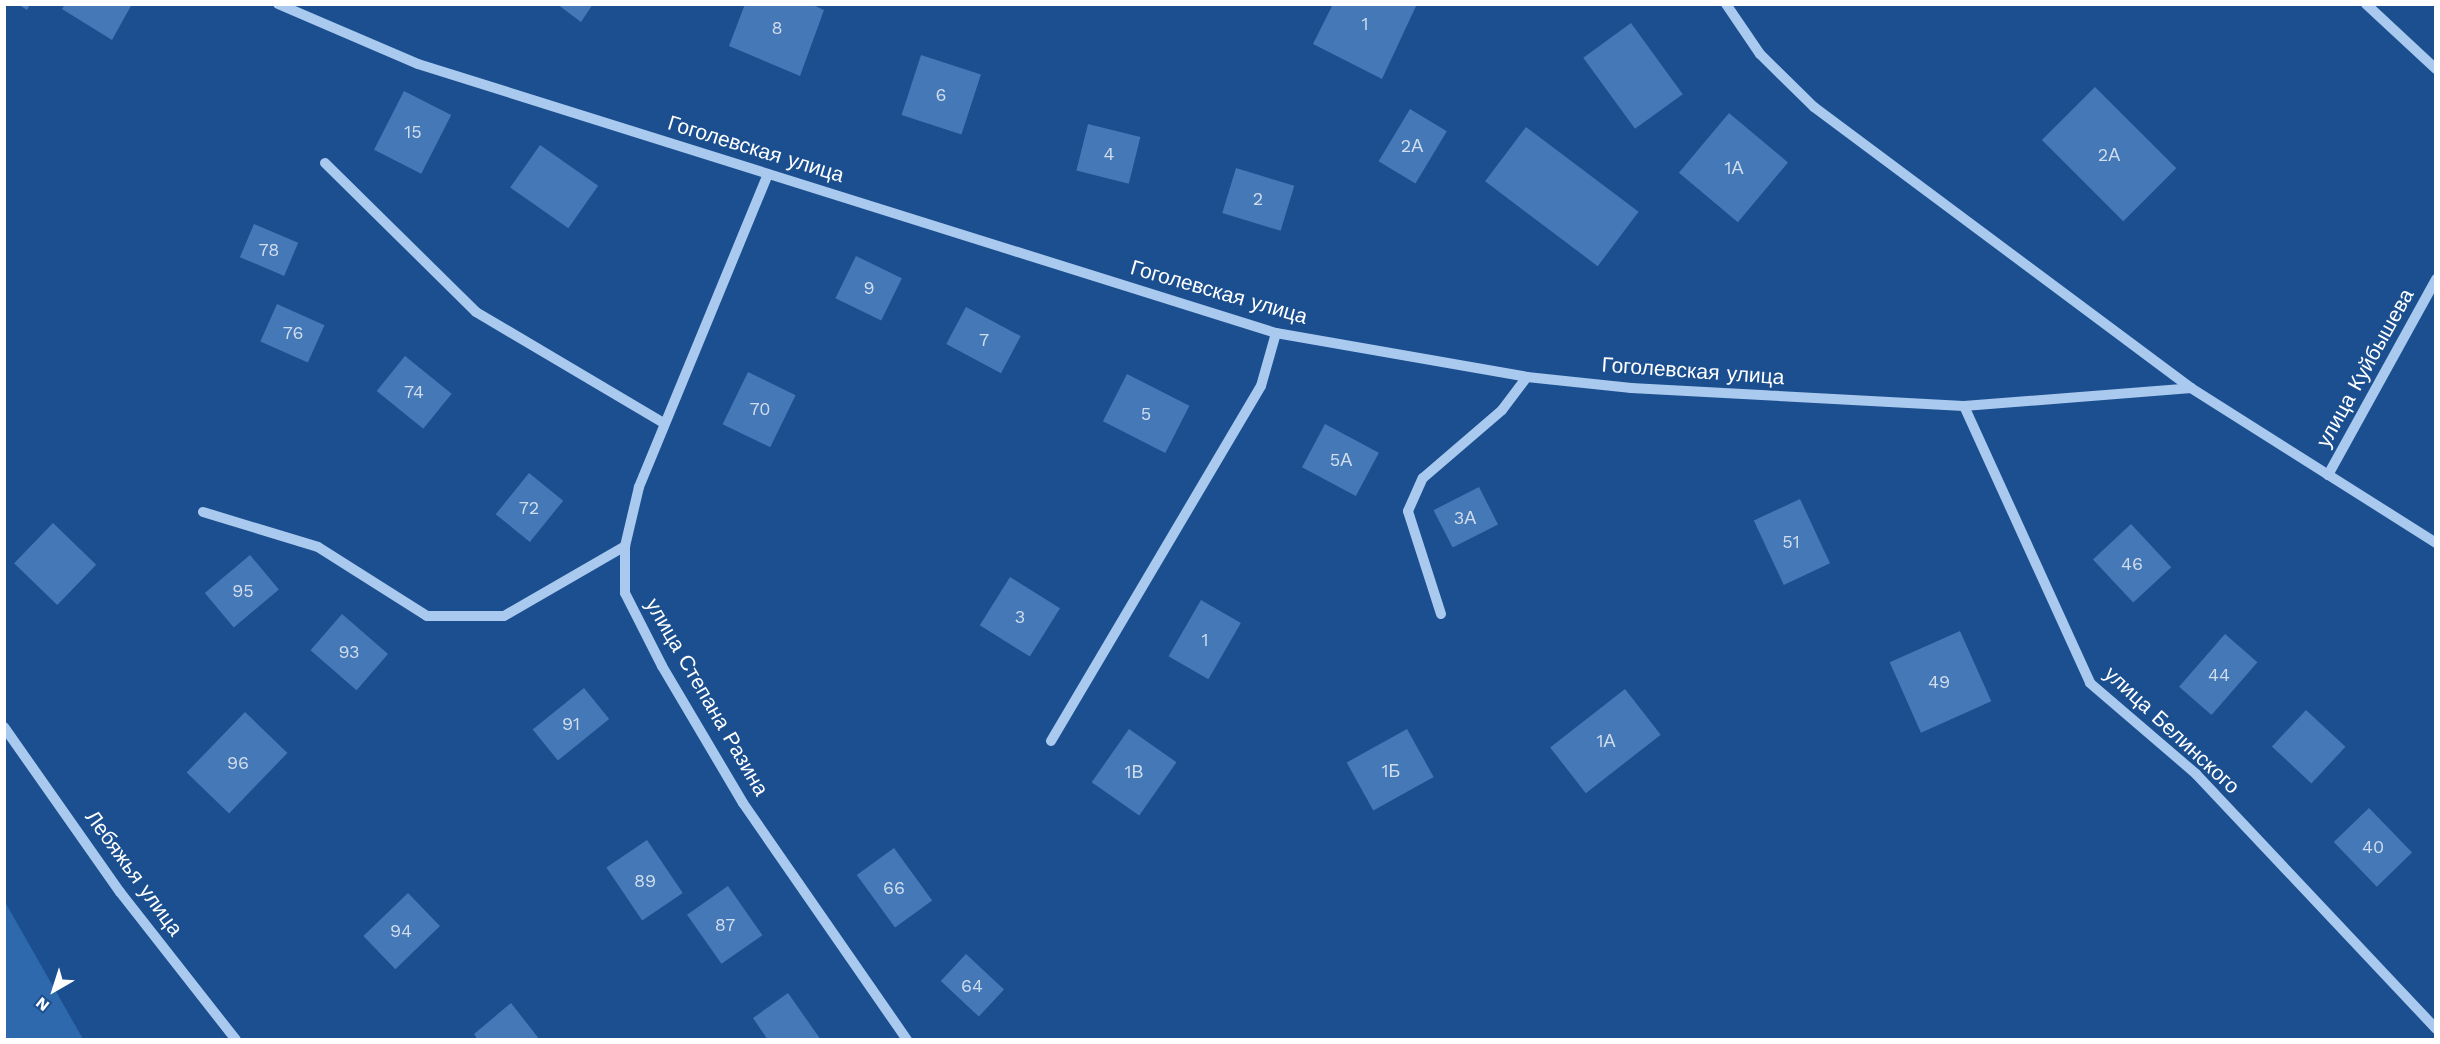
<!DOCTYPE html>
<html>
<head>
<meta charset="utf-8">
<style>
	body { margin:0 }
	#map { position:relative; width:2440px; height:1044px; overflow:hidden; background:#1b4f8f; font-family:"Work Sans",sans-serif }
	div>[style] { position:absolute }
	.green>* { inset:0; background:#2e69ad }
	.building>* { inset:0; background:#4478b7; transform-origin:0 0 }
	.minor>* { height:10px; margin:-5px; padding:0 5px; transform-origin:5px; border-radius:5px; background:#a9c9ee }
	span { translate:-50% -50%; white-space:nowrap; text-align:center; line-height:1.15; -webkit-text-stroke:5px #1b4f8f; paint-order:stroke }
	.number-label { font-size:18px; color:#d0dded }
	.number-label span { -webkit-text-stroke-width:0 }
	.street-label { font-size:21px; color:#fff }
	.frame { position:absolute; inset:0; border:6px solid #fff; pointer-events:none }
	.north { position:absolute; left:24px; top:960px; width:60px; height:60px; -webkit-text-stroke:4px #1b4f8f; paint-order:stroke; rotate:219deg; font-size:16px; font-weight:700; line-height:24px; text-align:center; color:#fff }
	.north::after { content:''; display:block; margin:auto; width:21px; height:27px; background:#fff; clip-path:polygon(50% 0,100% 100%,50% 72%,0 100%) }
</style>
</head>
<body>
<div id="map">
	<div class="green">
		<i style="clip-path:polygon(5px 902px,83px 1039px,5px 1039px)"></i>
	</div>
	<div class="building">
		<i style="clip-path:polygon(18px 4px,30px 4px,27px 10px)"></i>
		<i style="clip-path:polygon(65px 4px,132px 4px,112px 40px,62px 9px)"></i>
		<i style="clip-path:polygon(557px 4px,593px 4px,581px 22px)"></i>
		<i style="clip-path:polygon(745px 4px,811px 4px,824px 10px,800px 76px,729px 46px)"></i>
		<i style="clip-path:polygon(1333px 4px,1417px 4px,1382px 79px,1313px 44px)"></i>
		<i style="left:1631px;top:23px;width:88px;height:59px;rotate:54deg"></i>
		<i style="left:921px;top:55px;width:63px;height:63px;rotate:18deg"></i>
		<i style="left:2095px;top:87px;width:115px;height:75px;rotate:45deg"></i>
		<i style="left:404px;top:91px;width:53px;height:66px;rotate:27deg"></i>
		<i style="left:1410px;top:109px;width:43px;height:61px;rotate:31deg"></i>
		<i style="left:1729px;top:113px;width:77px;height:78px;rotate:40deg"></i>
		<i style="left:1088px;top:124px;width:54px;height:48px;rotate:14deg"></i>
		<i style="left:1526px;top:127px;width:141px;height:68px;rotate:37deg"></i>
		<i style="left:540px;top:145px;width:71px;height:52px;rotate:35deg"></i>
		<i style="left:1236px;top:168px;width:61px;height:47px;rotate:17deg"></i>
		<i style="left:254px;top:224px;width:48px;height:36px;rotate:23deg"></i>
		<i style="left:856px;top:256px;width:51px;height:47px;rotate:26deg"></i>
		<i style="left:277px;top:304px;width:52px;height:41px;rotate:24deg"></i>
		<i style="left:966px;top:307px;width:62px;height:42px;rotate:28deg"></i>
		<i style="left:405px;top:356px;width:60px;height:45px;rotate:39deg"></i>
		<i style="left:748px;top:372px;width:53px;height:58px;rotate:26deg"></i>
		<i style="left:1127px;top:374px;width:70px;height:53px;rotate:27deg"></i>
		<i style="left:1325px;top:424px;width:61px;height:49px;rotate:28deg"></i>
		<i style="left:529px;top:473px;width:44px;height:53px;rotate:39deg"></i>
		<i style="left:1479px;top:487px;width:42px;height:51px;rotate:63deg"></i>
		<i style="left:1800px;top:499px;width:71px;height:51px;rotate:65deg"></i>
		<i style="left:53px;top:523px;width:60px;height:56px;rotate:44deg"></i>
		<i style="left:2131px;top:524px;width:59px;height:52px;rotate:47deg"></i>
		<i style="left:250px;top:555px;width:45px;height:59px;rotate:50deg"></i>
		<i style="left:1010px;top:577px;width:59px;height:57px;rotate:32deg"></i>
		<i style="left:1201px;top:600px;width:46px;height:65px;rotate:30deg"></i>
		<i style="left:342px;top:614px;width:61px;height:48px;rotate:41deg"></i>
		<i style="left:1960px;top:631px;width:77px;height:77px;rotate:66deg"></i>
		<i style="left:2225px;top:634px;width:43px;height:70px;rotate:41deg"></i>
		<i style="left:584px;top:688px;width:40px;height:66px;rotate:51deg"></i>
		<i style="left:1625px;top:689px;width:58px;height:95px;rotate:52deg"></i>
		<i style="left:2306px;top:710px;width:54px;height:50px;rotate:43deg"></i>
		<i style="left:245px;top:712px;width:59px;height:84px;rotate:44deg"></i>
		<i style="left:1129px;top:729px;width:58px;height:65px;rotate:35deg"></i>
		<i style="left:1407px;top:729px;width:55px;height:69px;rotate:61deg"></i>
		<i style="left:2369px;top:808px;width:62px;height:49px;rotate:46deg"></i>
		<i style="left:647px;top:840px;width:64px;height:49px;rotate:56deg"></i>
		<i style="left:894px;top:848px;width:65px;height:46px;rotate:54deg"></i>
		<i style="left:728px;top:886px;width:60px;height:50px;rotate:55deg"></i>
		<i style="left:408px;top:893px;width:46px;height:62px;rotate:46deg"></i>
		<i style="left:966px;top:954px;width:52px;height:37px;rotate:43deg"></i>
		<i style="clip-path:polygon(788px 993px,821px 1040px,768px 1040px,753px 1018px)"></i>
		<i style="clip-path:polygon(511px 1003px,540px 1040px,478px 1040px,474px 1034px)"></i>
	</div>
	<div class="minor">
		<i style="left:278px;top:4px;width:152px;rotate:23.2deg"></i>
		<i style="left:418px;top:64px;width:899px;rotate:17.41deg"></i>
		<i style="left:1276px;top:333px;width:255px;rotate:9.9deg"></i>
		<i style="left:1527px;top:377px;width:105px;rotate:6deg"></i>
		<i style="left:1631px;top:388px;width:333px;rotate:3.1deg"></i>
		<i style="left:1964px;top:406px;width:228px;rotate:-4.5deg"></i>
		<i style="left:1726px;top:4px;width:60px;rotate:55.8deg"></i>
		<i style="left:1760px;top:54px;width:76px;rotate:44.5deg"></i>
		<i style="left:1814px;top:107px;width:470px;rotate:36.7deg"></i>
		<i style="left:2191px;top:388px;width:290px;rotate:32.3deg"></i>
		<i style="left:2366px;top:4px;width:96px;rotate:42.9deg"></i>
		<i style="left:325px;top:163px;width:212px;rotate:44.6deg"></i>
		<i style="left:476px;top:312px;width:218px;rotate:30.6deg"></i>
		<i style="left:768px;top:174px;width:339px;rotate:112.4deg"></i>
		<i style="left:639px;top:487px;width:61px;rotate:103.3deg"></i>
		<i style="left:625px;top:546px;width:47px;rotate:90deg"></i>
		<i style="left:625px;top:593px;width:82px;rotate:63.1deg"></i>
		<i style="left:662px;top:666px;width:159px;rotate:59.4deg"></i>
		<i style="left:743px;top:803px;width:288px;rotate:55.3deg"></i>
		<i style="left:1964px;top:406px;width:304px;rotate:65.5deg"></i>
		<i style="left:2090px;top:683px;width:140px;rotate:40.6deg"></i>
		<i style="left:2196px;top:774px;width:350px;rotate:46.7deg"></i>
		<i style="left:2328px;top:475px;width:224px;rotate:-61.1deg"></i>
		<i style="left:203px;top:512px;width:120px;rotate:16.9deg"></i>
		<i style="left:318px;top:547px;width:129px;rotate:32.3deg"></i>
		<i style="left:427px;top:616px;width:77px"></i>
		<i style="left:504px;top:616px;width:140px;rotate:-30deg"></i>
		<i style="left:1441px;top:614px;width:108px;rotate:-107.8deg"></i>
		<i style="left:1408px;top:511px;width:36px;rotate:-66deg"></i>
		<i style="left:1423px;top:478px;width:104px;rotate:-40.7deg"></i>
		<i style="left:1502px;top:410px;width:41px;rotate:-52.9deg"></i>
		<i style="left:4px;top:727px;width:202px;rotate:54.9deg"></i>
		<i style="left:120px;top:892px;width:188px;rotate:51.9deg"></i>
		<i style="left:1051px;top:741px;width:412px;rotate:-59.4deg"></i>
		<i style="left:1261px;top:386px;width:55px;rotate:-74.2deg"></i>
	</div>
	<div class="number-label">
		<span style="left:1365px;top:24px">1</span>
		<span style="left:777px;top:28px">8</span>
		<span style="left:941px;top:95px">6</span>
		<span style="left:413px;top:132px">15</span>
		<span style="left:1412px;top:146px">2А</span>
		<span style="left:1109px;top:154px">4</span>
		<span style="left:2109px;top:155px">2А</span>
		<span style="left:1734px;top:168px">1А</span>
		<span style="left:1258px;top:199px">2</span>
		<span style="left:269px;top:250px">78</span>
		<span style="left:869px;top:288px">9</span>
		<span style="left:293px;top:333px">76</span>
		<span style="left:984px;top:340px">7</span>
		<span style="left:414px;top:392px">74</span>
		<span style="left:760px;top:409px">70</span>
		<span style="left:1146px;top:414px">5</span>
		<span style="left:1341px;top:460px">5А</span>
		<span style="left:529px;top:508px">72</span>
		<span style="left:1465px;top:518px">3А</span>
		<span style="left:1791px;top:542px">51</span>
		<span style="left:2132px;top:564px">46</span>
		<span style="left:243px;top:591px">95</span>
		<span style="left:1020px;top:617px">3</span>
		<span style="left:1205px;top:640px">1</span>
		<span style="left:349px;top:652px">93</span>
		<span style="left:2219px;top:675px">44</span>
		<span style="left:1939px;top:682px">49</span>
		<span style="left:571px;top:724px">91</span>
		<span style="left:1606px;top:741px">1А</span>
		<span style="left:238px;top:763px">96</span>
		<span style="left:1391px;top:771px">1Б</span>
		<span style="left:1134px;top:772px">1В</span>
		<span style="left:2373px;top:847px">40</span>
		<span style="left:645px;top:881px">89</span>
		<span style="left:894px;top:888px">66</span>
		<span style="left:725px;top:925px">87</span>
		<span style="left:401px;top:931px">94</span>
		<span style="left:972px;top:986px">64</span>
	</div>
	<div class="street-label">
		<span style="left:756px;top:149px;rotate:17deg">Гоголевская улица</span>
		<span style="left:1219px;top:292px;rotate:16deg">Гоголевская улица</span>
		<span style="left:2365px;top:368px;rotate:-61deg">улица Куйбышева</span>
		<span style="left:1693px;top:371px;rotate:4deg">Гоголевская улица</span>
		<span style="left:707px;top:697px;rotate:60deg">улица Степана Разина</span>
		<span style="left:2172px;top:730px;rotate:43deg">улица Белинского</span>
		<span style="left:134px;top:873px;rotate:54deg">Лебяжья улица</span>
	</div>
	<div class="frame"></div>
	<div class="north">N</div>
</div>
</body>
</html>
